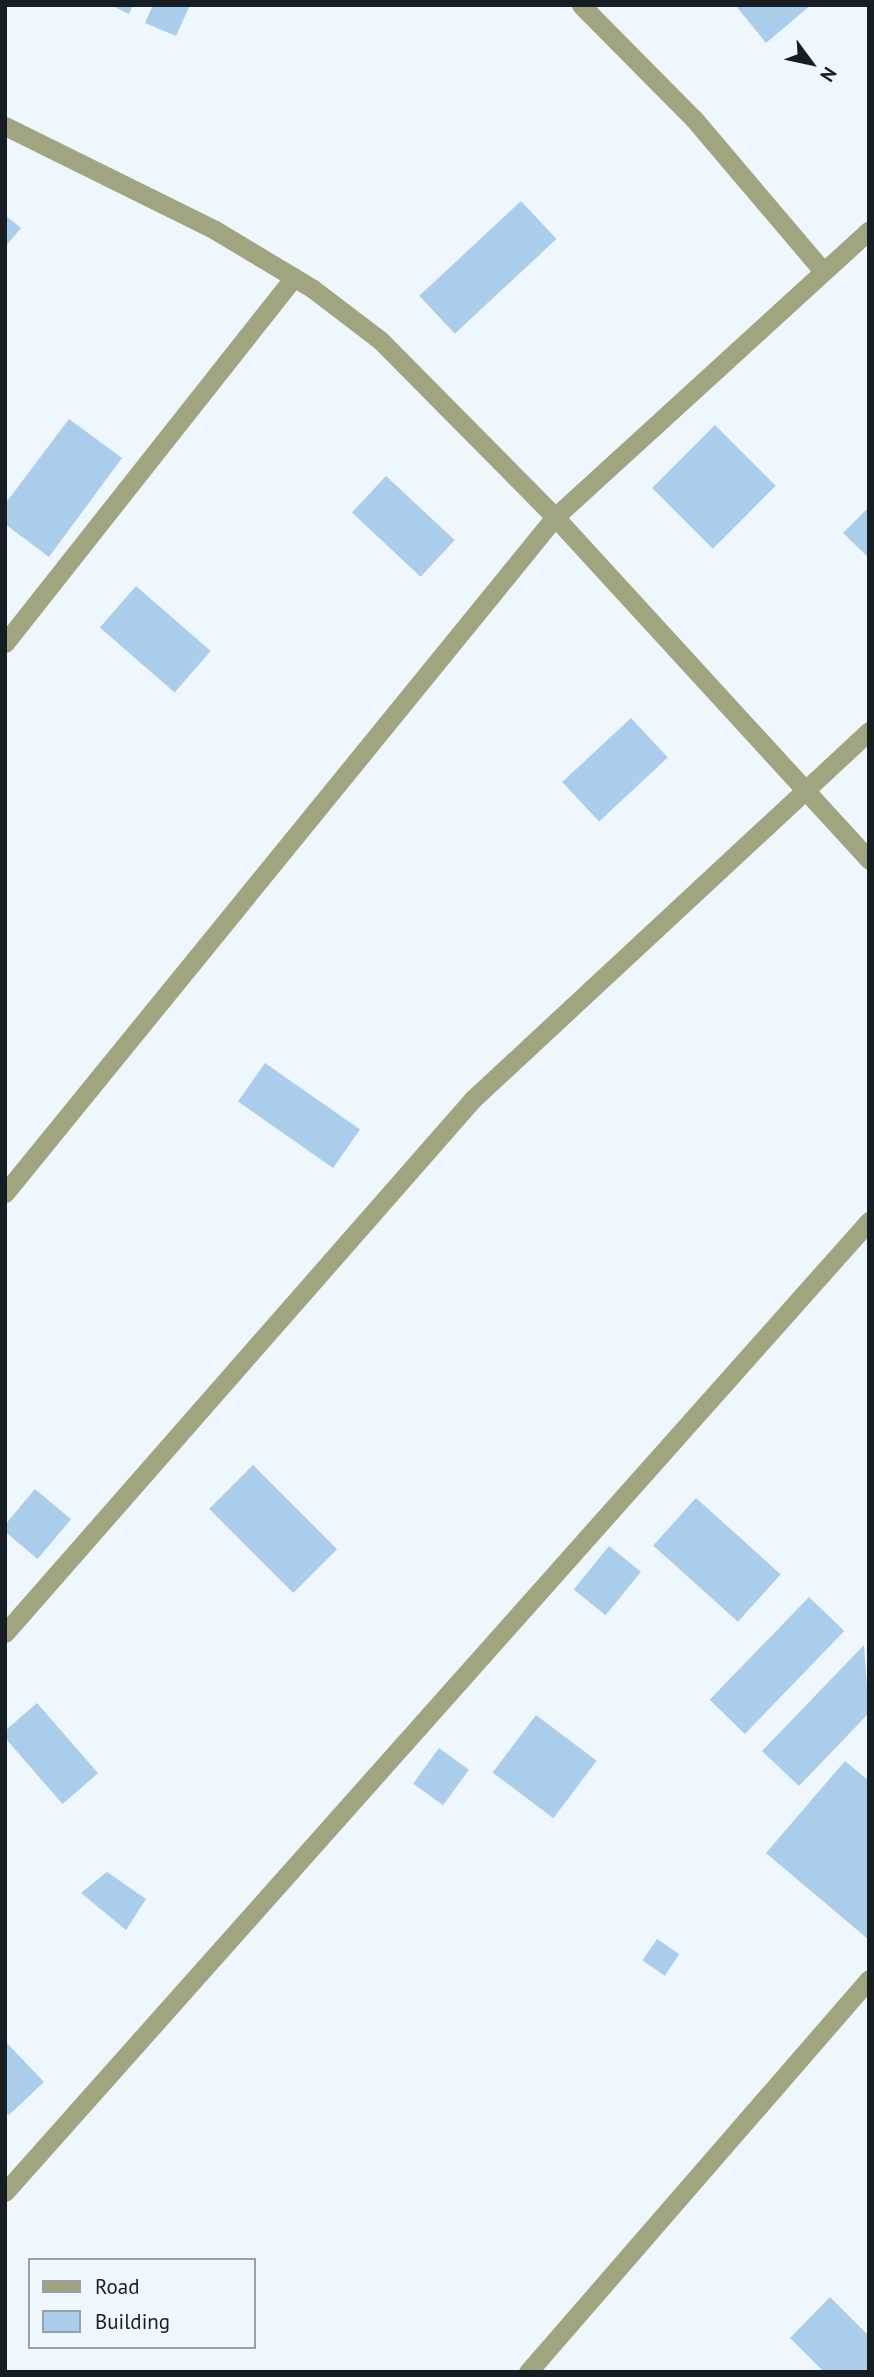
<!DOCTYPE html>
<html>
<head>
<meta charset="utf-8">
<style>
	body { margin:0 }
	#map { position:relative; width:874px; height:2377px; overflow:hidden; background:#eff7fe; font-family:"PT Sans",sans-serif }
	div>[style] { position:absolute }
	.building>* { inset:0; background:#a9cdea; transform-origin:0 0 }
	.minor>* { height:19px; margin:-9.5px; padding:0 9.5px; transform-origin:9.5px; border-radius:9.5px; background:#a0a580 }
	span { translate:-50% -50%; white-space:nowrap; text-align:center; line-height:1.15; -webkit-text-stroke:5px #eff7fe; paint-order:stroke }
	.frame { position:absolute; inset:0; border:7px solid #161e24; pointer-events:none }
	.legend { position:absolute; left:28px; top:2258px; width:228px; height:91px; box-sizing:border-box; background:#eff7fe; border:2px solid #98a0a7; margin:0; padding:9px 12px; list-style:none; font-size:21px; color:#161e24 }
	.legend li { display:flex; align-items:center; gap:14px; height:35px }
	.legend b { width:35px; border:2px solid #98a0a7 }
	.north { position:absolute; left:776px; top:28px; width:70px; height:70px; -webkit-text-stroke:5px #eff7fe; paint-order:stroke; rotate:123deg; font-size:19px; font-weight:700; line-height:28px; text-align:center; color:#161e24 }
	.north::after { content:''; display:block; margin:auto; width:24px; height:32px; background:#161e24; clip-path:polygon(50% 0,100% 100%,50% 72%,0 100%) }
</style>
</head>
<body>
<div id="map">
	<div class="building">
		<i style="clip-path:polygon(110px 5px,133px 5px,129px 14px)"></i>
		<i style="clip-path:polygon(153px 5px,190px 5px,176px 36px,145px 23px)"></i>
		<i style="clip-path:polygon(811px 5px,766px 43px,736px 6px,738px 5px)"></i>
		<i style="left:521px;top:201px;width:52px;height:139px;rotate:47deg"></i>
		<i style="clip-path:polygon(5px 215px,21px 228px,5px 247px)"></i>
		<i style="clip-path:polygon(69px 419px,122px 458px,49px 557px,5px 524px,5px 504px)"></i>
		<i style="left:715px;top:425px;width:86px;height:89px;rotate:45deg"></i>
		<i style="left:386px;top:476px;width:94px;height:50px;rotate:43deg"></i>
		<i style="clip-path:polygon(869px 507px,869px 558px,843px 533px)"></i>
		<i style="left:136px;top:586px;width:99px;height:55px;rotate:41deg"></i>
		<i style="left:631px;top:718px;width:54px;height:94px;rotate:47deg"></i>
		<i style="left:265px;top:1063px;width:116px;height:47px;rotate:35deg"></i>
		<i style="left:253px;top:1465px;width:119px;height:62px;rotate:45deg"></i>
		<i style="left:35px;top:1489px;width:47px;height:52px;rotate:40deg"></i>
		<i style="left:696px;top:1498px;width:114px;height:64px;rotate:42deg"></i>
		<i style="left:609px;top:1546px;width:41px;height:56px;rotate:39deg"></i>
		<i style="left:809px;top:1597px;width:49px;height:143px;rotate:44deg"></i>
		<i style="clip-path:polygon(864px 1645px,869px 1713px,799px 1786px,762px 1751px)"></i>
		<i style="left:37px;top:1703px;width:93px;height:47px;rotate:49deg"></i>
		<i style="left:536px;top:1715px;width:76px;height:72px;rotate:37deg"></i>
		<i style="left:439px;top:1748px;width:37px;height:44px;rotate:36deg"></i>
		<i style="clip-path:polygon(845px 1761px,869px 1781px,869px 1940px,766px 1853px)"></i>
		<i style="clip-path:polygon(107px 1872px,146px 1899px,126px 1930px,81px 1893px)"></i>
		<i style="left:657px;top:1939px;width:27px;height:26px;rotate:34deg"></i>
		<i style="clip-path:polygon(5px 2041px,44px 2082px,9px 2115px,5px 2111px)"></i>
		<i style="clip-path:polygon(830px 2297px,869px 2336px,869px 2372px,824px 2372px,790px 2338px)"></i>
	</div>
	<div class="minor">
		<i style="left:581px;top:5px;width:161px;rotate:45.3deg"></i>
		<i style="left:694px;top:119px;width:199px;rotate:49.7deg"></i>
		<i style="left:5px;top:126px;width:234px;rotate:26.3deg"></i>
		<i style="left:215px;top:230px;width:114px;rotate:31deg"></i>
		<i style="left:313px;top:289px;width:84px;rotate:37.3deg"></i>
		<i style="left:380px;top:340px;width:249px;rotate:45.3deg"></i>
		<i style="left:555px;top:517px;width:465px;rotate:47.5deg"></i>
		<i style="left:5px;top:643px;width:466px;rotate:-51.7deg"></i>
		<i style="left:5px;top:1193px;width:871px;rotate:-50.87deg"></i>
		<i style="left:555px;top:517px;width:425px;rotate:-42.4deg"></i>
		<i style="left:5px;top:1633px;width:710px;rotate:-48.77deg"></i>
		<i style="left:473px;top:1099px;width:541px;rotate:-42.9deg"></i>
		<i style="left:5px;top:2192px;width:1300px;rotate:-48.34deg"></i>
		<i style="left:528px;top:2372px;width:520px;rotate:-49.05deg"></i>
	</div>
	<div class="frame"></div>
	<ul class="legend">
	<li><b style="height:9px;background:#a0a580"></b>Road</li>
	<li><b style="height:19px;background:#a9cdea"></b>Building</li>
	</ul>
	<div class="north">N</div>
</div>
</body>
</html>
